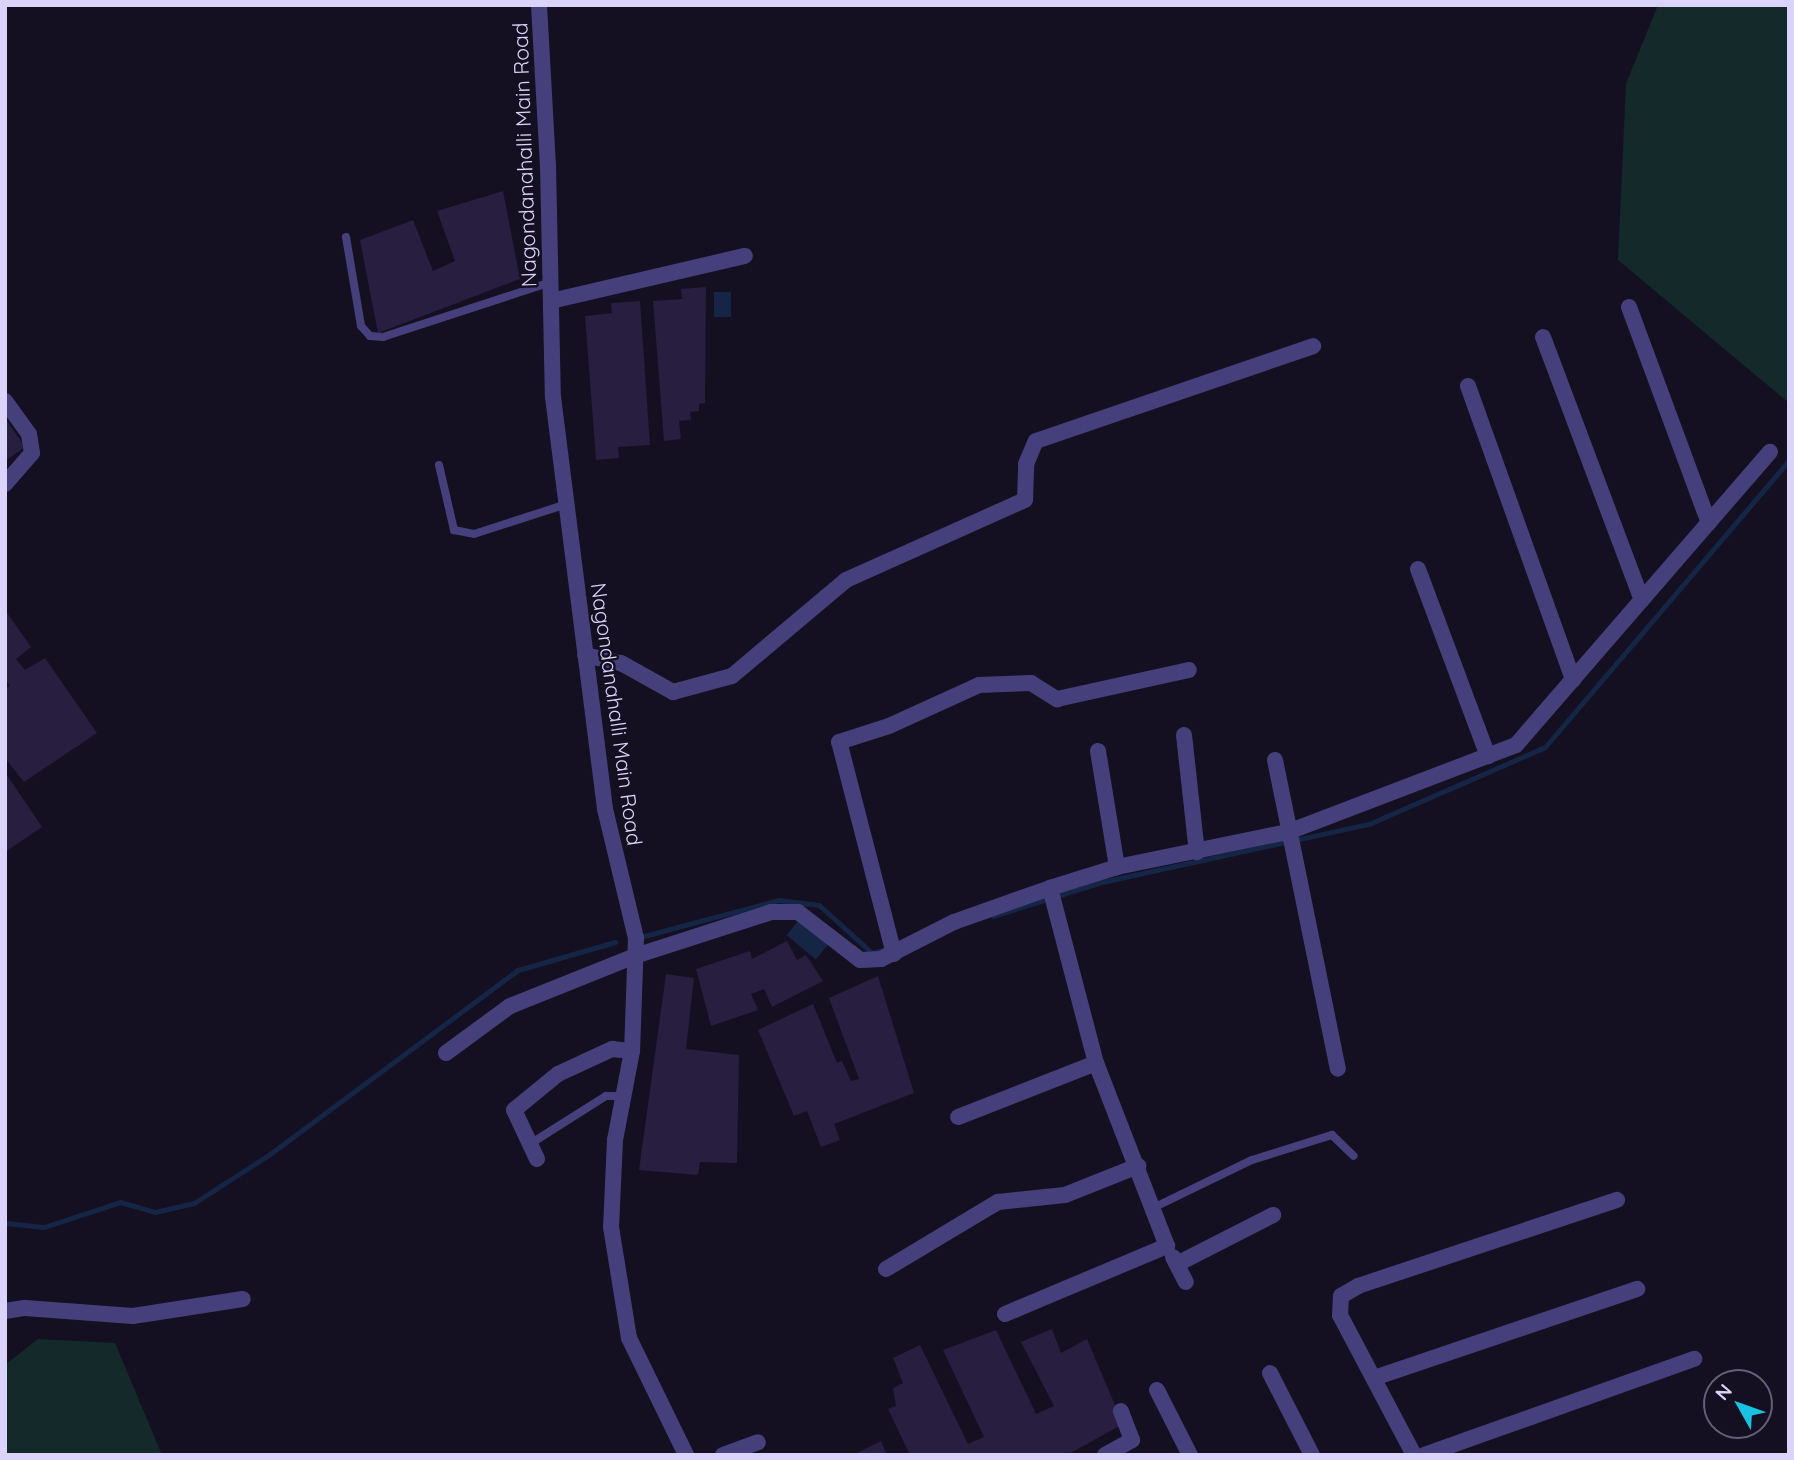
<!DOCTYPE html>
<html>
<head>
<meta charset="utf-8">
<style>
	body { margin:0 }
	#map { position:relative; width:1794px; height:1460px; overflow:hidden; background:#141021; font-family:Quicksand,sans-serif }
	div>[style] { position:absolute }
	.green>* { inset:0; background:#142a2a }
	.water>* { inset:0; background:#152546; transform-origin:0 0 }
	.stream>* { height:5px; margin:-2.5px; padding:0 2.5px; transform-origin:2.5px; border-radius:2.5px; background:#152546 }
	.building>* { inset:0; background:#271e40 }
	.service>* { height:8px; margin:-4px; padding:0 4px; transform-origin:4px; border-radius:4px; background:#45407b }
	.minor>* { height:16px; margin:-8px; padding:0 8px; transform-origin:8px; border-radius:8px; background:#45407b }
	span { translate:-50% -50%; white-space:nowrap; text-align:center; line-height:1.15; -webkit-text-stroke:5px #141021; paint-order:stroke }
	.street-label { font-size:21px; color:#dbd4fa }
	.frame { position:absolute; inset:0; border:7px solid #dbd4fa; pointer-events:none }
	.north { position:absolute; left:1703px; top:1369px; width:70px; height:70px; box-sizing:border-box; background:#141021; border:2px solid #645e78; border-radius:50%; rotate:310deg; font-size:19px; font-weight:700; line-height:28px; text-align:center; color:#dbd4fa }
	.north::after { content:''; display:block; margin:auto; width:24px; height:32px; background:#18c3e2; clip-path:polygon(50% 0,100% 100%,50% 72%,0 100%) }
</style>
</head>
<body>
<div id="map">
	<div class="green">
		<i style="clip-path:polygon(1658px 5px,1789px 5px,1789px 403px,1618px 260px,1626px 84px)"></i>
		<i style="clip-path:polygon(38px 1339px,115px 1343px,162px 1455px,5px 1455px,5px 1365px)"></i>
	</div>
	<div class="water">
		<i style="left:714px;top:292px;width:17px;height:25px"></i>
		<i style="left:800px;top:919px;width:38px;height:21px;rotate:40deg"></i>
	</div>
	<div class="stream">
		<i style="left:993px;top:916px;width:114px;rotate:-17.3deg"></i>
		<i style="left:1102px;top:882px;width:273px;rotate:-12.3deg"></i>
		<i style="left:1369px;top:824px;width:192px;rotate:-23.6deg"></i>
		<i style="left:1545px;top:747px;width:377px;rotate:-49.6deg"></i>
		<i style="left:644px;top:936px;width:139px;rotate:-15deg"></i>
		<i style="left:778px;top:900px;width:41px;rotate:7deg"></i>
		<i style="left:819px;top:905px;width:72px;rotate:42.2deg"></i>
		<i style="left:872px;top:953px;width:15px;rotate:-16deg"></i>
		<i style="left:5px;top:1223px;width:39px;rotate:6deg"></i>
		<i style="left:44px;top:1227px;width:80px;rotate:-18.2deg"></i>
		<i style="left:120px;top:1202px;width:36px;rotate:16deg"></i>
		<i style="left:155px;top:1212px;width:40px;rotate:-13deg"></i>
		<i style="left:194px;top:1203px;width:90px;rotate:-32.8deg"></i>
		<i style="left:270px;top:1154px;width:309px;rotate:-36.6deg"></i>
		<i style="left:518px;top:970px;width:101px;rotate:-16.1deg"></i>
	</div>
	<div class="building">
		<i style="clip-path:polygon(503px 191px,520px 279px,378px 333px,360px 240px,413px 220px,433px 271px,455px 261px,437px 211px)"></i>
		<i style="clip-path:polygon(706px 287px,705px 403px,699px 404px,699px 411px,690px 412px,691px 420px,679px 421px,681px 439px,664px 441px,653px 301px,682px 299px,681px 289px)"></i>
		<i style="clip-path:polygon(640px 301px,650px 445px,618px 447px,619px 458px,596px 460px,585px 316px,612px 313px,611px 303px)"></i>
		<i style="clip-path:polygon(5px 418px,25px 447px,5px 461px)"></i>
		<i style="clip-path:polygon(5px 610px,31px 647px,16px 659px,25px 670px,45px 658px,97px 733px,24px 782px,5px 758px,5px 689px,10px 686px,5px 679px)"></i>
		<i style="clip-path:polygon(5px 772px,42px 827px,5px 852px)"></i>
		<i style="clip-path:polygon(787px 941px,797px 960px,806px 955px,823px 981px,772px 1007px,764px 989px,751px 994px,758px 1010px,711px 1026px,696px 969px,750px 951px,752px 959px)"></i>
		<i style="clip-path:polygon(666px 974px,694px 978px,686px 1049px,739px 1055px,737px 1163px,700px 1162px,698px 1175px,639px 1170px)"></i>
		<i style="clip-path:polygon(878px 976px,914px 1093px,834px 1124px,840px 1140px,821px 1147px,807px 1111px,794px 1116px,758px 1030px,813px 1004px,837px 1063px,842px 1061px,851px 1081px,859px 1079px,829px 998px)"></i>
		<i style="clip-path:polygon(1052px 1329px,1061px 1353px,1087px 1339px,1123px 1424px,1067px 1455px,910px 1455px,888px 1409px,896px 1406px,893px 1388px,903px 1383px,893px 1358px,920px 1345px,968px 1444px,984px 1437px,943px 1350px,996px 1330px,1036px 1414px,1054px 1406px,1021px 1342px)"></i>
		<i style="clip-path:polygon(881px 1441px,887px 1455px,853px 1455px)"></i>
	</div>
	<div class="service">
		<i style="left:346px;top:237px;width:90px;rotate:80.4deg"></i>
		<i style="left:361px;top:326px;width:13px;rotate:48deg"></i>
		<i style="left:370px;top:336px;width:13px;rotate:4deg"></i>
		<i style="left:383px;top:337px;width:177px;rotate:-18.1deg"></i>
		<i style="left:439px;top:465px;width:67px;rotate:77deg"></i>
		<i style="left:454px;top:530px;width:20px;rotate:11deg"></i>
		<i style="left:474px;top:534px;width:98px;rotate:-17.9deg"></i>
		<i style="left:530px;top:1144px;width:90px;rotate:-32.3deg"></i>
		<i style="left:606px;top:1096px;width:17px"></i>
		<i style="left:1153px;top:1208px;width:110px;rotate:-25.9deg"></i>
		<i style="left:1252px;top:1160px;width:84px;rotate:-17.4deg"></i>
		<i style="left:1332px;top:1135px;width:30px;rotate:44deg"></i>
	</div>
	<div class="minor">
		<i style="left:539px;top:5px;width:160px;rotate:86.8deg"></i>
		<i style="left:548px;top:165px;width:232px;rotate:88.8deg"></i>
		<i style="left:553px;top:397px;width:415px;rotate:82.8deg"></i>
		<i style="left:605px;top:809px;width:133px;rotate:76.5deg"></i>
		<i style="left:636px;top:938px;width:113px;rotate:92deg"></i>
		<i style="left:632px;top:1051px;width:91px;rotate:100.8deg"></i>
		<i style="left:615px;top:1140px;width:87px;rotate:92.6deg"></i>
		<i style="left:611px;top:1227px;width:112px;rotate:80.8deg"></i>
		<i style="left:629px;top:1338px;width:130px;rotate:64deg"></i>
		<i style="left:551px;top:301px;width:199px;rotate:-13.1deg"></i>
		<i style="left:1629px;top:307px;width:230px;rotate:69.7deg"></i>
		<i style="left:1543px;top:337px;width:281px;rotate:69.4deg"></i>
		<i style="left:1468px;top:386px;width:312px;rotate:70.3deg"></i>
		<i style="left:5px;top:401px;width:41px;rotate:54deg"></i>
		<i style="left:29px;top:434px;width:19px;rotate:81deg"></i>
		<i style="left:32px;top:453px;width:41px;rotate:131.1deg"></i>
		<i style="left:1418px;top:569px;width:200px;rotate:69.5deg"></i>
		<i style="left:585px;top:655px;width:37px;rotate:13deg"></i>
		<i style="left:621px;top:663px;width:60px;rotate:29.1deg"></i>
		<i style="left:673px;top:692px;width:61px;rotate:-15.2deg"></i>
		<i style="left:732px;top:676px;width:149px;rotate:-40.1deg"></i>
		<i style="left:846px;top:580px;width:196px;rotate:-24.1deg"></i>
		<i style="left:1025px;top:500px;width:36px;rotate:-88deg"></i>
		<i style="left:1026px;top:464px;width:25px;rotate:-67deg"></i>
		<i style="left:1036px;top:441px;width:293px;rotate:-18.9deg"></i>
		<i style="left:1184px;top:735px;width:118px;rotate:83.7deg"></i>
		<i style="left:1098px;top:751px;width:118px;rotate:80.7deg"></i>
		<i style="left:1275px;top:760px;width:315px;rotate:78.5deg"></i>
		<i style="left:1050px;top:888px;width:70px;rotate:-17.4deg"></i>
		<i style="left:1117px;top:867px;width:175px;rotate:-11.6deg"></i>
		<i style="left:1288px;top:832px;width:244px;rotate:-20.9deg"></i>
		<i style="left:1516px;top:745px;width:388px;rotate:-49.1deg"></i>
		<i style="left:894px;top:954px;width:219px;rotate:-104.5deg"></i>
		<i style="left:839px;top:742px;width:52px;rotate:-17.7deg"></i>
		<i style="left:889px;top:726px;width:99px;rotate:-24.5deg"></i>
		<i style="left:979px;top:685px;width:52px;rotate:-2.2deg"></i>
		<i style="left:1031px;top:683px;width:31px;rotate:32deg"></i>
		<i style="left:1057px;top:699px;width:135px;rotate:-12.4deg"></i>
		<i style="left:446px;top:1053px;width:79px;rotate:-36.3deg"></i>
		<i style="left:510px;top:1006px;width:135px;rotate:-21.8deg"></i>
		<i style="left:635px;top:956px;width:143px;rotate:-17.9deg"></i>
		<i style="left:771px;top:912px;width:27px"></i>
		<i style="left:798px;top:912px;width:78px;rotate:37.7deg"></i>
		<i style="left:860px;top:960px;width:21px;rotate:-3deg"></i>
		<i style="left:881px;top:959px;width:82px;rotate:-26.9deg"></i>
		<i style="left:954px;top:922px;width:102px;rotate:-19.5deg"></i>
		<i style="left:1050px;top:888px;width:181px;rotate:75.3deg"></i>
		<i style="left:1096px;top:1063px;width:148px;rotate:158.6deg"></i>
		<i style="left:537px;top:1159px;width:54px;rotate:-115.1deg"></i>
		<i style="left:514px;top:1110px;width:57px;rotate:-39.3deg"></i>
		<i style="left:558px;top:1074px;width:60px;rotate:-24.8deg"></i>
		<i style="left:612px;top:1049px;width:20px;rotate:6deg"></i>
		<i style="left:1173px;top:1257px;width:28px;rotate:63deg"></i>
		<i style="left:1177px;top:1264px;width:108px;rotate:-27deg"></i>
		<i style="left:886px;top:1269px;width:131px;rotate:-30.9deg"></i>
		<i style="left:998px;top:1202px;width:67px;rotate:-6deg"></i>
		<i style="left:1065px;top:1195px;width:79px;rotate:-21.7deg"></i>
		<i style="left:5px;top:1311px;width:20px;rotate:-9deg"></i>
		<i style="left:25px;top:1308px;width:108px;rotate:4.2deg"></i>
		<i style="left:133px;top:1316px;width:111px;rotate:-8.8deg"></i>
		<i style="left:1005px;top:1314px;width:176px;rotate:-22.8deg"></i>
		<i style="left:1167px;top:1246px;width:196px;rotate:-111.2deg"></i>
		<i style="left:1270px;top:1373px;width:92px;rotate:62.9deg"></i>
		<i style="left:1374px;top:1378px;width:278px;rotate:-18.7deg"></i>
		<i style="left:1157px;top:1390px;width:73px;rotate:63.1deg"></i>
		<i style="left:723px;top:1455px;width:37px;rotate:-20deg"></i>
		<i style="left:1105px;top:1455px;width:31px;rotate:-29deg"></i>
		<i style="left:1132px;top:1440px;width:31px;rotate:-111deg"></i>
		<i style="left:1414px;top:1455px;width:158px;rotate:-117.9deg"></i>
		<i style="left:1340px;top:1315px;width:19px;rotate:-87deg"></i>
		<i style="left:1341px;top:1296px;width:20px;rotate:-30deg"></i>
		<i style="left:1358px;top:1286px;width:273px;rotate:-18.4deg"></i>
		<i style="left:1424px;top:1455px;width:287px;rotate:-19.6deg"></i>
	</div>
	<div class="street-label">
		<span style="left:524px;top:155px;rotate:-92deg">Nagondanahalli Main Road</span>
		<span style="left:617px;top:714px;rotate:82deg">Nagondanahalli Main Road</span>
	</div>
	<div class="frame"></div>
	<div class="north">N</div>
</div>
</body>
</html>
